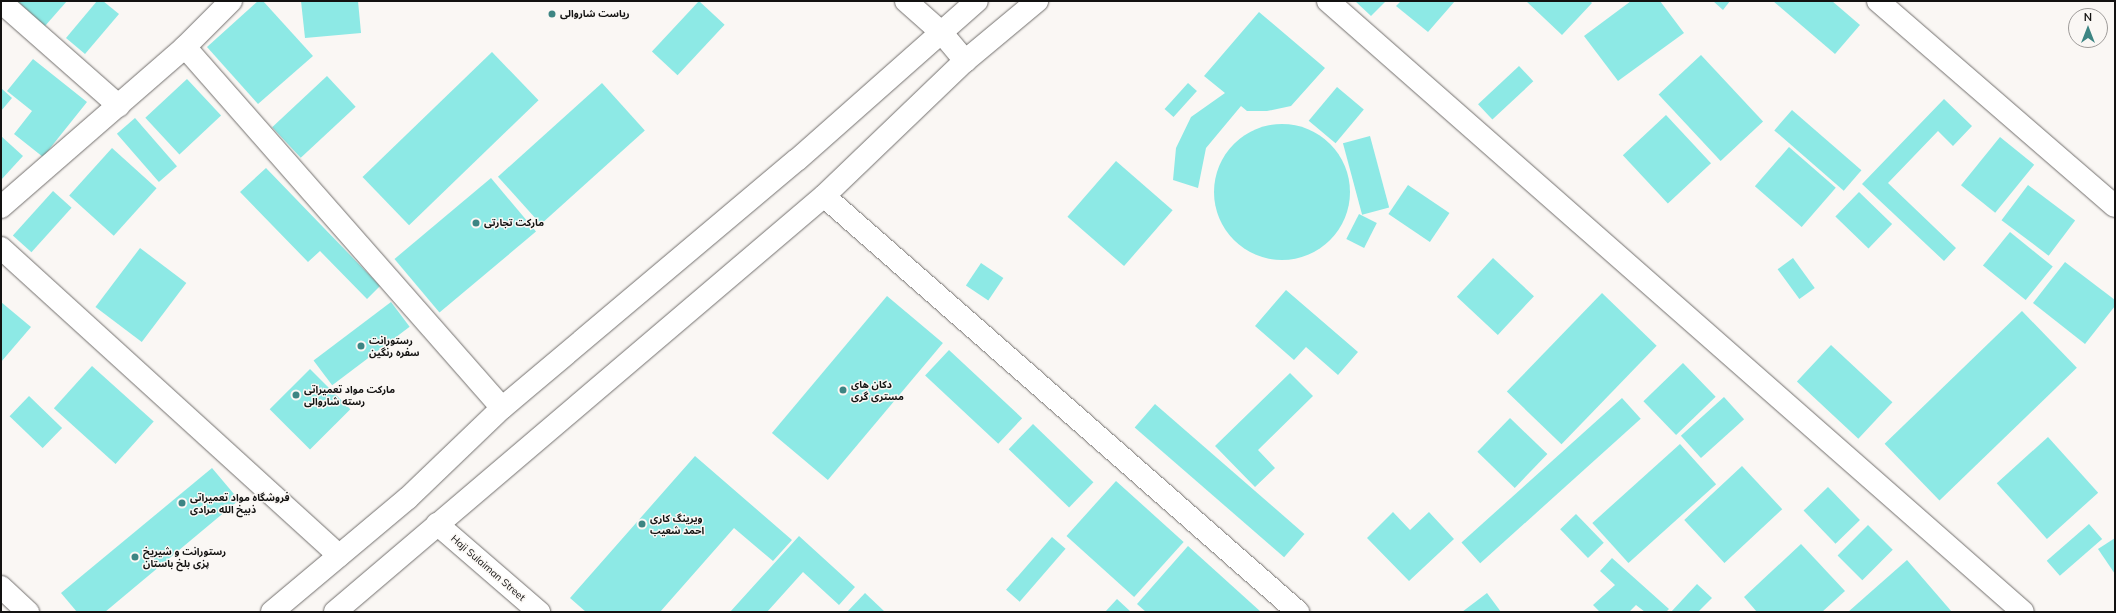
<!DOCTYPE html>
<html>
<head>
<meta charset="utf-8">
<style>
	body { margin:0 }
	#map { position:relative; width:2116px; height:613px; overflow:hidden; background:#faf7f4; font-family:Mulish,"Noto Sans Arabic",sans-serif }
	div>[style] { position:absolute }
	.building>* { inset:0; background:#8de9e5; transform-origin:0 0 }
	.round { border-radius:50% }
	.roads { filter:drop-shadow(0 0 1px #726f6d) drop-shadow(0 0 1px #726f6d) }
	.minor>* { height:22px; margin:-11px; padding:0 11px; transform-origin:11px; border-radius:11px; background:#fff }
	.dots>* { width:11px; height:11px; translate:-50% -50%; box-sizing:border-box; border:2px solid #faf7f4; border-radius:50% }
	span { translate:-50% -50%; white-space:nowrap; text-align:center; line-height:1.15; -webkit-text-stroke:3px #faf7f4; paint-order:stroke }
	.poi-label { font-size:10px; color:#131211; font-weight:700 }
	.left { translate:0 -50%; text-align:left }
	.street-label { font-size:10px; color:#131211 }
	.frame { position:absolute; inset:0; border:2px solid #131211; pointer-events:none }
	.north { position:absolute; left:2068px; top:8px; width:40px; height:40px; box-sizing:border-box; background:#faf7f4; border:1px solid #9e9b99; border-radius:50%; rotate:0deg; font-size:11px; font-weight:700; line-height:16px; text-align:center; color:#131211 }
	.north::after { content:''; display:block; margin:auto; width:14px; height:18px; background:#3d8583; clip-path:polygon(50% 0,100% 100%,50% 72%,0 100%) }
</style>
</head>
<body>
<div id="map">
	<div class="building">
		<i style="clip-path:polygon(17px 1px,67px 1px,45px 26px)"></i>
		<i style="clip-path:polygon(97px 1px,103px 1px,119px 14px,85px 54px,66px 38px)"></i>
		<i style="clip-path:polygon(258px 1px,263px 1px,313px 56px,258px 104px,207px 47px)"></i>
		<i style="clip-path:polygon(301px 1px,358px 1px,361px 33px,305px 38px)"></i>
		<i style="left:699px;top:1px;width:35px;height:69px;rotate:43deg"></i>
		<i style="clip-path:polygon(1355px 1px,1386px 1px,1371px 16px)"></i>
		<i style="clip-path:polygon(1401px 1px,1455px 1px,1428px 32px,1396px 6px)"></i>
		<i style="clip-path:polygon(1526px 1px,1590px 1px,1592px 3px,1562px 35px)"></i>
		<i style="clip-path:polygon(1631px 1px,1660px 1px,1684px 33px,1618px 81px,1584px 36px)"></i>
		<i style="clip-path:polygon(1713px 1px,1730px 1px,1723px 10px)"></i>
		<i style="clip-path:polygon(1773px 1px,1832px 1px,1860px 25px,1835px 54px)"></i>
		<i style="clip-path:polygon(1259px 12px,1325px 68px,1291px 106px,1267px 111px,1247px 111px,1241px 106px,1206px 148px,1198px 188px,1173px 180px,1176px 148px,1191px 117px,1225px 93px,1204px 76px)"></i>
		<i style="left:492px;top:52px;width:67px;height:180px;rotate:46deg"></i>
		<i style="left:1701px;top:55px;width:91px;height:58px;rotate:47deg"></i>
		<i style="clip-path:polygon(33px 59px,87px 102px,43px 157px,14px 134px,32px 111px,7px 91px)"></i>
		<i style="left:1519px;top:66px;width:21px;height:56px;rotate:47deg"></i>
		<i style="left:327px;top:76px;width:42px;height:75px;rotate:47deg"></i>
		<i style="left:187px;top:79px;width:50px;height:57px;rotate:47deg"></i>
		<i style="left:602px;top:83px;width:64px;height:140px;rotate:48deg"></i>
		<i style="left:1188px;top:83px;width:12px;height:35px;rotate:42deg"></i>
		<i style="left:1337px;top:87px;width:35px;height:44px;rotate:40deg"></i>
		<i style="clip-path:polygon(1px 88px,12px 98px,1px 111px)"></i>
		<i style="clip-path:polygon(1944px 99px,1972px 126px,1953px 146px,1938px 131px,1888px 183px,1956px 248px,1944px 261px,1862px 184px)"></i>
		<i style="left:1792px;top:110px;width:92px;height:27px;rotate:41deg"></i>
		<i style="left:1666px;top:115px;width:66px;height:59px;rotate:47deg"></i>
		<i style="left:135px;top:118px;width:64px;height:24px;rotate:49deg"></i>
		<i class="round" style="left:1214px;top:124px;width:136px;height:136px"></i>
		<i style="clip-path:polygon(1px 136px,23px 156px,1px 180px)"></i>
		<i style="left:1370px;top:136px;width:74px;height:28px;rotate:75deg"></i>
		<i style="left:2000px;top:137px;width:44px;height:62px;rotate:39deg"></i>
		<i style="left:1789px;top:147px;width:62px;height:52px;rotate:41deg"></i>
		<i style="left:112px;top:148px;width:60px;height:64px;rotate:42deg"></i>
		<i style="left:1116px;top:161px;width:75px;height:74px;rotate:41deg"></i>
		<i style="clip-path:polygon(266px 168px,380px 286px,367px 299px,320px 251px,308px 262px,240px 192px)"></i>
		<i style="left:491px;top:178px;width:70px;height:126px;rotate:50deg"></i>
		<i style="left:1408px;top:185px;width:50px;height:35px;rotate:34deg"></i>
		<i style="left:2028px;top:185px;width:59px;height:44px;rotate:37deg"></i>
		<i style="left:53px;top:191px;width:25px;height:60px;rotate:42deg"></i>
		<i style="left:1859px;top:192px;width:46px;height:34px;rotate:44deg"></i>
		<i style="left:1359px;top:214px;width:20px;height:28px;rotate:27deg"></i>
		<i style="left:2010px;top:232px;width:55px;height:43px;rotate:39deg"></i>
		<i style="left:140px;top:248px;width:58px;height:74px;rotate:37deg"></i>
		<i style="left:1493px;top:258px;width:56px;height:53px;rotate:43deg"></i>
		<i style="left:1793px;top:258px;width:37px;height:19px;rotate:54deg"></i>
		<i style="clip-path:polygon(2065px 262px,2115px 300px,2115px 306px,2085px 344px,2033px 303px)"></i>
		<i style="left:981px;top:263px;width:27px;height:27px;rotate:34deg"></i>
		<i style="clip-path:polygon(1286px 290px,1358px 352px,1338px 375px,1306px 347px,1294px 360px,1255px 326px)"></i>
		<i style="left:1602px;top:293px;width:76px;height:137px;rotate:44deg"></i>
		<i style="left:887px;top:296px;width:73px;height:179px;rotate:40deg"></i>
		<i style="clip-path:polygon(1px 302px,31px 327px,1px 362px)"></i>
		<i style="left:391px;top:302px;width:31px;height:97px;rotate:53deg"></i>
		<i style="left:2022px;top:311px;width:79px;height:191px;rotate:46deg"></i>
		<i style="left:1831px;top:345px;width:84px;height:50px;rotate:43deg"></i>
		<i style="left:949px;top:350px;width:100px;height:35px;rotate:43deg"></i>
		<i style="left:1683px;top:363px;width:47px;height:55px;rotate:46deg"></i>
		<i style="left:92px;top:366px;width:83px;height:57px;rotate:42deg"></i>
		<i style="left:310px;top:369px;width:57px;height:57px;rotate:45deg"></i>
		<i style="clip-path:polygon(1290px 373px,1313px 396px,1258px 450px,1275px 468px,1255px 487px,1215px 446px)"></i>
		<i style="left:29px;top:396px;width:46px;height:28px;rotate:44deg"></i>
		<i style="left:1724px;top:397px;width:30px;height:58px;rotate:48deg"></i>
		<i style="left:1622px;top:398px;width:28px;height:216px;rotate:48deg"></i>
		<i style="left:1155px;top:404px;width:198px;height:31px;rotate:41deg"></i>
		<i style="left:1510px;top:418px;width:52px;height:47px;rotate:44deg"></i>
		<i style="left:1033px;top:424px;width:84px;height:35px;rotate:44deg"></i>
		<i style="left:2048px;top:437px;width:75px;height:69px;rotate:48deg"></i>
		<i style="left:1680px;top:444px;width:54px;height:118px;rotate:48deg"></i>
		<i style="clip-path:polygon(695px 456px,792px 540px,773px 561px,734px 528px,660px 612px,586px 612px,570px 598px)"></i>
		<i style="left:1742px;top:466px;width:59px;height:79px;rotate:47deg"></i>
		<i style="clip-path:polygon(212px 468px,239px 500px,105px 612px,77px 612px,61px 593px)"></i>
		<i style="left:1116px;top:481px;width:91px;height:74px;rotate:42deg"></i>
		<i style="left:1828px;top:487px;width:46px;height:34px;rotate:46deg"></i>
		<i style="clip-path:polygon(1393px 512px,1410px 530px,1429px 512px,1454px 539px,1409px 581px,1367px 538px)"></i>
		<i style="left:1576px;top:514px;width:40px;height:22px;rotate:46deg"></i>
		<i style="left:2089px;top:524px;width:20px;height:56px;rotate:49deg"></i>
		<i style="left:1868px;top:525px;width:35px;height:43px;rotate:45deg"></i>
		<i style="clip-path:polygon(799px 536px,855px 587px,839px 605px,803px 572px,767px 612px,730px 612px)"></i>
		<i style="left:1052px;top:537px;width:18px;height:70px;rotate:41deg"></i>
		<i style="clip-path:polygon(2115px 538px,2115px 574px,2098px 549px)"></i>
		<i style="clip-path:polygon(1801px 544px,1845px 591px,1822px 612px,1757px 612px,1744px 597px)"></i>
		<i style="clip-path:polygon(1188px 546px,1261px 612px,1146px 612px,1137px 604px)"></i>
		<i style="clip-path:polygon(1612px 558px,1669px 609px,1666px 612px,1645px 612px,1636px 605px,1629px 612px,1600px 612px,1593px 605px,1615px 585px,1600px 571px)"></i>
		<i style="clip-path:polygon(1907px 560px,1952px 612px,1848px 612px)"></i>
		<i style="clip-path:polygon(1697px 584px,1712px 598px,1698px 612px,1671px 612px)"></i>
		<i style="clip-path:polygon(865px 593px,885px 612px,847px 612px)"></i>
		<i style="clip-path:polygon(1487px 593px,1501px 612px,1462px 612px)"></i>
		<i style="clip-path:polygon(1117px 599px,1131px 612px,1105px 612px)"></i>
	</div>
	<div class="roads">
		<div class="minor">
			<i style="left:906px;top:1px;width:47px;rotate:41.5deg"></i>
			<i style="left:941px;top:32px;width:38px;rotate:50deg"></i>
			<i style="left:1328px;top:1px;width:925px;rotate:41.32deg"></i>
			<i style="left:1878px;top:1px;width:313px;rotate:40.9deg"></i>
			<i style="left:1px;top:2px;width:157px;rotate:41.4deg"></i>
			<i style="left:185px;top:47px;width:480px;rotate:48.7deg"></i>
			<i style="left:824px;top:196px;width:631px;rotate:41.27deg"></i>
			<i style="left:1px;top:207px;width:244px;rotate:-41deg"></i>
			<i style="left:185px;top:47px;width:65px;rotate:-45deg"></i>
			<i style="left:1px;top:248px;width:457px;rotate:42.3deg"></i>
			<i style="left:437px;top:524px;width:135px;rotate:40.8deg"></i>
			<i style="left:1px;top:587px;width:37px;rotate:43deg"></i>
			<i style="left:272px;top:612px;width:177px;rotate:-40deg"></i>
			<i style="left:408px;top:498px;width:130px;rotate:-43.8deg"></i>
			<i style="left:502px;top:408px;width:385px;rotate:-40.1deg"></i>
			<i style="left:797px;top:160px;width:240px;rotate:-41.5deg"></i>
			<i style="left:335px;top:612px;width:642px;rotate:-40.39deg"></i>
			<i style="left:824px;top:196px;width:195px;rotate:-43.8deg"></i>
			<i style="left:965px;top:61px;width:94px;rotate:-39.8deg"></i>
		</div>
	</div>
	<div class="dots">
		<i style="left:552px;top:14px;background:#3d8583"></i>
		<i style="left:476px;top:223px;background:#3d8583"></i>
		<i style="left:361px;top:346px;background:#3d8583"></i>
		<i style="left:843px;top:390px;background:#3d8583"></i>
		<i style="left:296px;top:395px;background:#3d8583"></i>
		<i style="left:182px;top:503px;background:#3d8583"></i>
		<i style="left:642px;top:524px;background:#3d8583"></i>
		<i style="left:135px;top:557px;background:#3d8583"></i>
	</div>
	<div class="poi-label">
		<span class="left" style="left:560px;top:14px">ریاست شاروالی</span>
		<span class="left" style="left:484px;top:223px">مارکت تجارتی</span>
		<span class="left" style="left:369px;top:346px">رستورانت<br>سفره رنگین</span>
		<span class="left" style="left:851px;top:390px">دکان های<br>مستری گری</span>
		<span class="left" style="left:304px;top:395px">مارکت مواد تعمیراتی<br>رسته شاروالی</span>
		<span class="left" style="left:190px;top:503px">فروشگاه مواد تعمیراتی<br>ذبیخ الله مرادی</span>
		<span class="left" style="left:650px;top:524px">ویرینگ کاری<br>احمد شعیب</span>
		<span class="left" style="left:143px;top:557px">رستورانت و شیریخ<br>پزی بلخ باستان</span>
	</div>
	<div class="street-label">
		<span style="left:488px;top:568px;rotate:41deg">Haji Sulaiman Street</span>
	</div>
	<div class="frame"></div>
	<div class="north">N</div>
</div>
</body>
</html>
